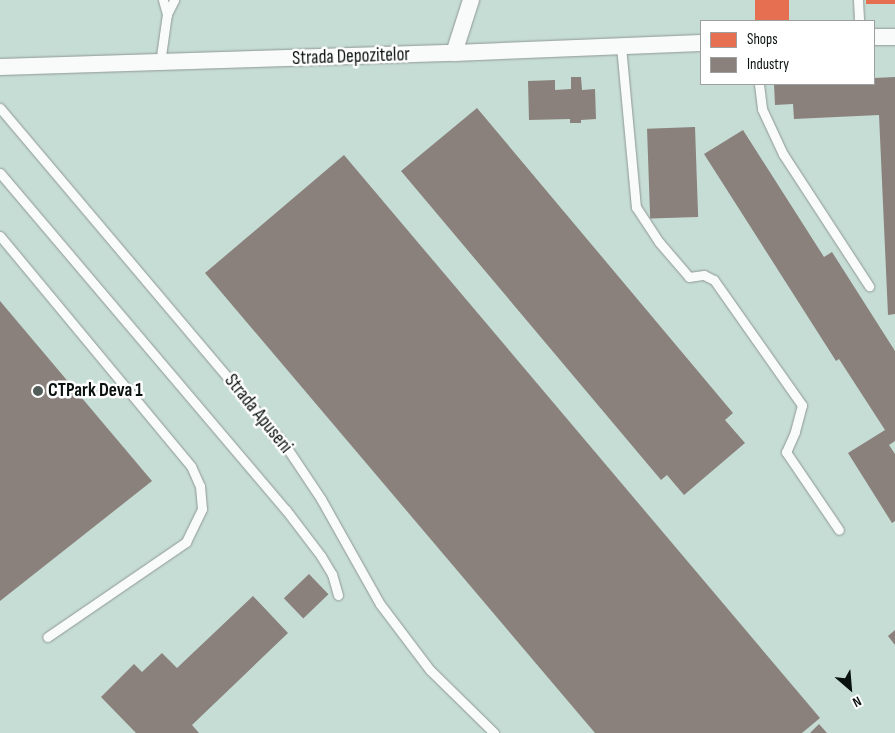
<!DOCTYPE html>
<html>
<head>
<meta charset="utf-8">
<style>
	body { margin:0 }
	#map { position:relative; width:895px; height:733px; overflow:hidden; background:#d7e4e0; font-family:"Sofia Sans Condensed",sans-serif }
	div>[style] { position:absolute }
	.built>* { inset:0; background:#c6ddd5 }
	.shops>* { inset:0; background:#e76f51; transform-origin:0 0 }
	.industry>* { inset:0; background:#8a817c; transform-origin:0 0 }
	.roads { filter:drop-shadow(0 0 1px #8f9895) drop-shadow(0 0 1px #8f9895) }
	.service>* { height:9px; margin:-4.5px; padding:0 4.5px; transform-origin:4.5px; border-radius:4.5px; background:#f9fbfa }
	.minor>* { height:16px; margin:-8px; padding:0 8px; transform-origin:8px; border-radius:8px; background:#f9fbfa }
	.dots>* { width:14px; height:14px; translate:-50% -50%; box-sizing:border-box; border:2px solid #fff; border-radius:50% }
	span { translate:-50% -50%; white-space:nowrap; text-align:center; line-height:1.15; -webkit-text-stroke:5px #fff; paint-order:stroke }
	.street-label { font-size:19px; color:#0a120f }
	.poi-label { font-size:19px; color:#0a120f; font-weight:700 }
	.left { translate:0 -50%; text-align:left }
	.legend { position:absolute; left:700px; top:20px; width:175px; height:65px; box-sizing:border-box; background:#fff; border:1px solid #9da09f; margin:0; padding:6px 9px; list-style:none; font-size:15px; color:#0a120f }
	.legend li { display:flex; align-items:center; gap:10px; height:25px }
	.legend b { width:25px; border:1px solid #9da09f }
	.north { position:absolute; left:825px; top:663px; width:50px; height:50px; -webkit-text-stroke:4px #fff; paint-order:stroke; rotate:153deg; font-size:14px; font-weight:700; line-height:20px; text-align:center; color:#0a120f }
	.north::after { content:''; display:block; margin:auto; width:18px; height:22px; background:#0a120f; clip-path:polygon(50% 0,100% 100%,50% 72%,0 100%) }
</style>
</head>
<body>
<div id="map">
	<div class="built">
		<i style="clip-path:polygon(evenodd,0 0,895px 0,895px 733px,0 733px,0 0,701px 21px,874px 21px,874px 84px,701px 84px,701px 21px)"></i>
	</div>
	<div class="shops">
		<i style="left:755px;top:0;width:34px;height:21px"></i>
		<i style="left:866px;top:0;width:29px;height:4px"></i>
	</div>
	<div class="industry">
		<i style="clip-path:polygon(571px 77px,581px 77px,582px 90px,595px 89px,596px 119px,581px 120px,581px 123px,570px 123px,570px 119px,529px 120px,528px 81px,555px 80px,555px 90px,571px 89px)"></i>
		<i style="clip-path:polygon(895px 77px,895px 314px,888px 315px,879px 115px,794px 119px,793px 104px,775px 105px,774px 84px,874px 84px,874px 78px)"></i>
		<i style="clip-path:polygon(477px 108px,733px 413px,725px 420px,745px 443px,684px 495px,667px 475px,661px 480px,401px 171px)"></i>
		<i style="left:695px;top:127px;width:90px;height:48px;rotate:88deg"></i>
		<i style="clip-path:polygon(743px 130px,824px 257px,832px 252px,895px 351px,895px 441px,889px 445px,895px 454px,895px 521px,892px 523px,848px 453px,885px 430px,839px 359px,836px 361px,704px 154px)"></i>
		<i style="clip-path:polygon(344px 155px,820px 718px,802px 733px,595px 733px,205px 273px)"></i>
		<i style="clip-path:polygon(0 301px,152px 481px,0 601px)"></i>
		<i style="left:309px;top:574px;width:28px;height:35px;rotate:46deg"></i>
		<i style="clip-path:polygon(253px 596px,288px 633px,192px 725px,199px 733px,136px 733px,101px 697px,134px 664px,142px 672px,162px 653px,177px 668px)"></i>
		<i style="clip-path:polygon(895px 630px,895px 645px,888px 636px)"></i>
		<i style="clip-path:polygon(819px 724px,827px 733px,810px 733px)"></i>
	</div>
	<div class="roads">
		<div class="service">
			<i style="left:163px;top:0;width:15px;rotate:74deg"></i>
			<i style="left:858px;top:0;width:21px;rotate:87deg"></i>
			<i style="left:621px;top:46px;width:162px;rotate:84.7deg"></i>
			<i style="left:636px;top:207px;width:42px;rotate:56.7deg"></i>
			<i style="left:659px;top:242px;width:46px;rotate:49.4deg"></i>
			<i style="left:689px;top:277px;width:15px;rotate:-8deg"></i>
			<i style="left:704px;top:275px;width:11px;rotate:27deg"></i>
			<i style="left:714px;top:280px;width:153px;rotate:54.9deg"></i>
			<i style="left:802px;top:405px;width:28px;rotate:105deg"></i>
			<i style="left:795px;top:432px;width:22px;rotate:114deg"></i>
			<i style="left:786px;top:452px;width:94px;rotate:55.8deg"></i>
			<i style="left:160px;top:63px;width:49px;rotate:-81.9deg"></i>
			<i style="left:167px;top:14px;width:16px;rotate:-63deg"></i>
			<i style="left:759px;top:84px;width:25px;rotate:83deg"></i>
			<i style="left:762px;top:109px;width:50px;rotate:65deg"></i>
			<i style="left:783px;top:154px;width:158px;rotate:56.9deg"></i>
			<i style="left:0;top:108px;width:441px;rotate:49.8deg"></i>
			<i style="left:285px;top:445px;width:65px;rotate:56.3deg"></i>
			<i style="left:321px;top:499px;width:120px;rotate:60.7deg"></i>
			<i style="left:380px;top:604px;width:83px;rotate:52.9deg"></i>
			<i style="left:430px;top:670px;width:90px;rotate:44.5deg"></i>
			<i style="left:0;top:173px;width:442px;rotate:49.7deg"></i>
			<i style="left:286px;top:510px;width:58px;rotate:52.7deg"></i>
			<i style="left:321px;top:556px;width:21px;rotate:59deg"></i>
			<i style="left:332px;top:574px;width:22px;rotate:74deg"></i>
			<i style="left:0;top:236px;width:299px;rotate:50.3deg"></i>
			<i style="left:191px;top:466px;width:22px;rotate:66deg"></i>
			<i style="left:200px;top:486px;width:23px;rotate:85deg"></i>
			<i style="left:202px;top:509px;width:37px;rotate:116deg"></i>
			<i style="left:186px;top:542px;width:168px;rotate:145.6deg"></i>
		</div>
		<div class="minor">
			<i style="left:874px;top:37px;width:21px"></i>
			<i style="left:454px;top:53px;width:56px;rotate:-72.2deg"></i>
			<i style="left:0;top:67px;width:454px;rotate:-1.8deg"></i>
			<i style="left:454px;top:53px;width:247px;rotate:-2.3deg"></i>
		</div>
	</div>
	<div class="dots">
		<i style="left:38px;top:391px;background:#525c58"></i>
	</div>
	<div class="street-label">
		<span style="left:351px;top:57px;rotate:-2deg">Strada Depozitelor</span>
		<span style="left:258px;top:414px;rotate:51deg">Strada Apuseni</span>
	</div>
	<div class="poi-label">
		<span class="left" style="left:48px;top:391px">CTPark Deva 1</span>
	</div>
	<ul class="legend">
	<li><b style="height:14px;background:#e76f51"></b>Shops</li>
	<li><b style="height:14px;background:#8a817c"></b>Industry</li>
	</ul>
	<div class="north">N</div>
</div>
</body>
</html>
